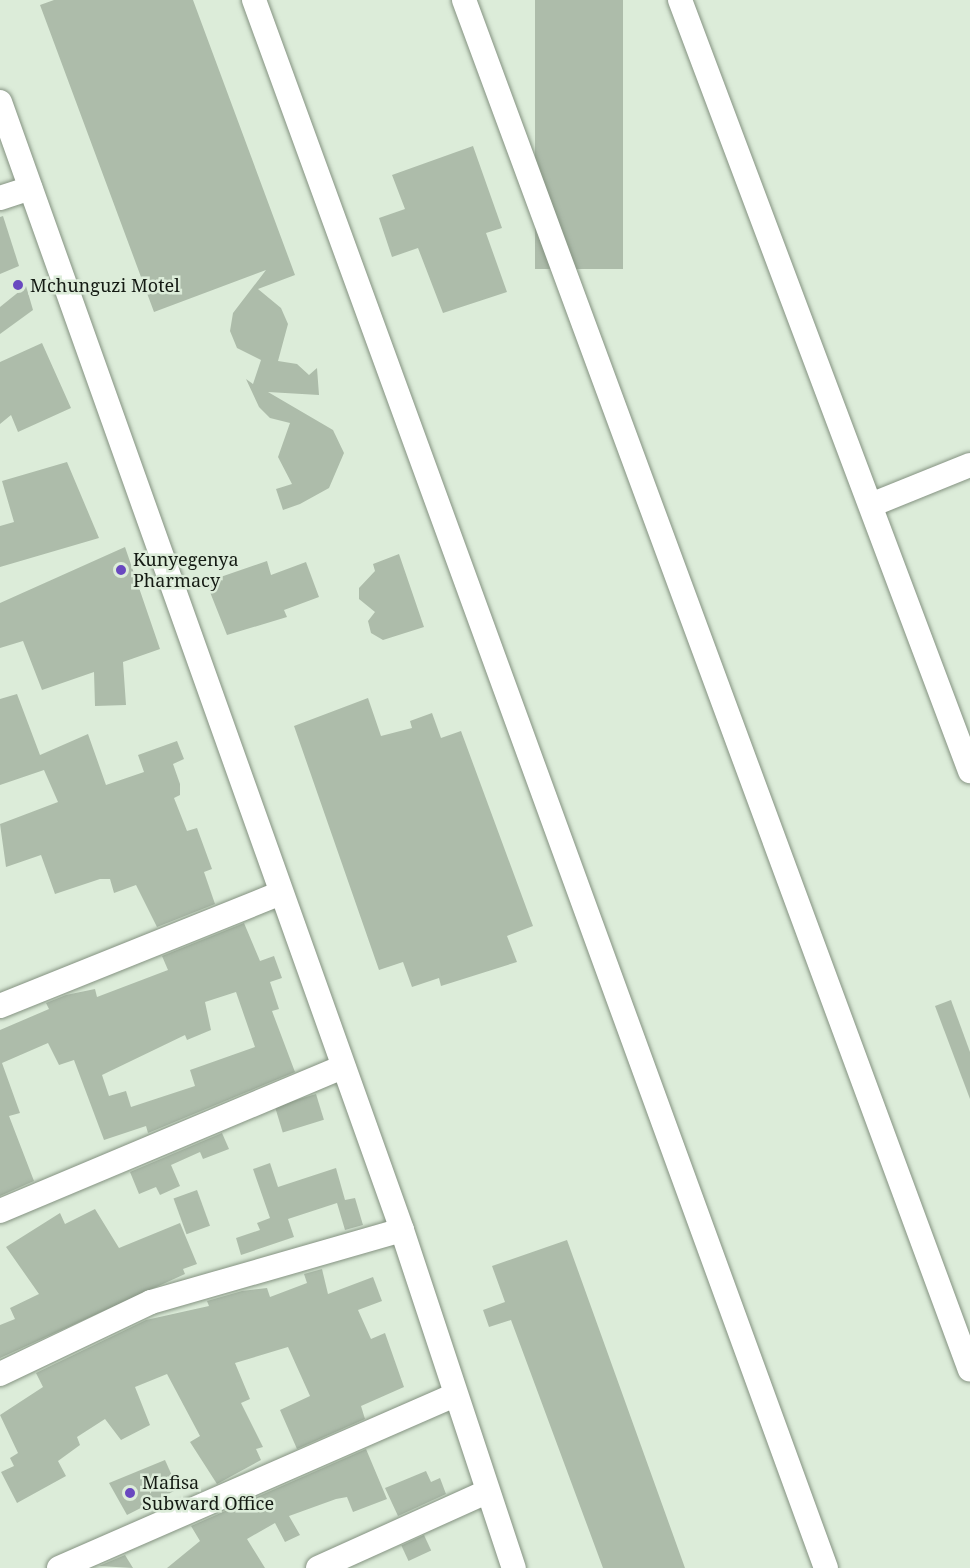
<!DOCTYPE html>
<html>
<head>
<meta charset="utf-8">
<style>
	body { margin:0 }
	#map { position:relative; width:970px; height:1568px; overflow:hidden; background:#dcecd9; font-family:"Noto Serif",serif }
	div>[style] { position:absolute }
	.building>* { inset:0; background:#adbcaa; transform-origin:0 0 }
	.roads { filter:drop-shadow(0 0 2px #849281) drop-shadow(0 0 2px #849281) }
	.minor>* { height:24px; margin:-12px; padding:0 12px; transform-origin:12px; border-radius:12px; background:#fff }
	.dots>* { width:16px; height:16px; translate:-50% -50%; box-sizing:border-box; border:3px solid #dcecd9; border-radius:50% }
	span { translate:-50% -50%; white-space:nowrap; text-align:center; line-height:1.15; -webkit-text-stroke:5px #dcecd9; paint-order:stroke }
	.poi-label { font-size:18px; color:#141a13 }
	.left { translate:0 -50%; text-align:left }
</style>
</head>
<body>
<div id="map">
	<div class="building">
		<i style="clip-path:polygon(54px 0,193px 0,295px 275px,258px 289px,281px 308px,288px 324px,278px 361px,297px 364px,309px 375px,317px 368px,319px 395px,268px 392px,333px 430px,344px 453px,329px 488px,300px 504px,283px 510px,276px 489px,292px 484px,278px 457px,290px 423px,270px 418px,259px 407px,246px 379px,253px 384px,261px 360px,237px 348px,230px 331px,233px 313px,266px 270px,154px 312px,40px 5px)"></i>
		<i style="left:535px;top:0;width:88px;height:269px"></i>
		<i style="clip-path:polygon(473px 146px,502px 228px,486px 233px,507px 292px,443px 313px,418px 248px,392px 257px,379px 218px,405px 209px,392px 175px)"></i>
		<i style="clip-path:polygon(3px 216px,19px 266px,0 274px,0 217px)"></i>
		<i style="clip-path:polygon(26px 286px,33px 310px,0 334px,0 307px)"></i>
		<i style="clip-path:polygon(42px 343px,71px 408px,18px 432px,11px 415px,0 424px,0 362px)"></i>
		<i style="clip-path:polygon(67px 462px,99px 538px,0 567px,0 526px,14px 522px,2px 481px)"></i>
		<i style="clip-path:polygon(125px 547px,160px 649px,123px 662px,126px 705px,95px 706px,94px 672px,42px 690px,23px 641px,0 648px,0 603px)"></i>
		<i style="clip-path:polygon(399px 554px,424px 627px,383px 640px,371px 633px,368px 621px,375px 612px,359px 599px,359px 588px,375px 571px,373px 564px)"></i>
		<i style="clip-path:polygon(267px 561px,271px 575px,306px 562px,319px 597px,284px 610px,287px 617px,227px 635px,206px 582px)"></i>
		<i style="clip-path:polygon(17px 694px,40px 755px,88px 734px,106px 785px,144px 772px,138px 755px,177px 741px,184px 759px,173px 764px,180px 784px,180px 795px,174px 798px,187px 831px,197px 828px,212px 869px,204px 872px,215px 904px,157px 927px,136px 885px,114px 893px,110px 879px,100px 879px,55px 894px,41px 855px,6px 867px,0 824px,58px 802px,44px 770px,0 785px,0 699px)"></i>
		<i style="clip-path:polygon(368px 698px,381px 736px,412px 728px,410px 721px,432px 713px,441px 738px,461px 731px,533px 926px,507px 936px,517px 962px,441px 986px,439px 978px,412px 987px,403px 962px,379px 970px,294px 726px)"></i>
		<i style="clip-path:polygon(evenodd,244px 923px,260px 961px,274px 956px,282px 978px,270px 982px,279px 1009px,272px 1011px,295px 1072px,148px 1133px,146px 1126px,104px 1140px,74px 1060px,59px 1065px,48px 1043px,2px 1063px,20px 1113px,9px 1116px,34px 1181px,0 1196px,0 1030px,49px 1009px,46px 1003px,66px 995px,95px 989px,97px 997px,168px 970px,162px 956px,244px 923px,236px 992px,255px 1047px,190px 1070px,195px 1086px,131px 1107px,126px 1091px,109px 1096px,102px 1075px,185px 1035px,187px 1040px,211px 1030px,205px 1002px,236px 992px)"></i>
		<i style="clip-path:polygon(951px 1000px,970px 1052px,970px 1099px,935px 1006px)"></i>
		<i style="left:316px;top:1094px;width:27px;height:43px;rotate:73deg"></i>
		<i style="clip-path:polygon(222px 1133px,229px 1149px,203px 1159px,200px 1152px,171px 1165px,180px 1186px,160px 1195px,156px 1187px,139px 1194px,130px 1172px)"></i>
		<i style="clip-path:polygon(270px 1163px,278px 1187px,336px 1168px,345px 1200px,355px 1198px,363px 1225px,345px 1230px,337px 1203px,288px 1219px,294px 1237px,241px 1255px,236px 1238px,260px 1230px,257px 1223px,270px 1218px,253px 1169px)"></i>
		<i style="left:197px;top:1190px;width:38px;height:25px;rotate:70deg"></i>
		<i style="clip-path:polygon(95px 1209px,119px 1248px,180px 1223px,197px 1264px,183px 1269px,185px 1274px,0 1358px,0 1325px,15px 1319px,10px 1308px,39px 1294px,6px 1247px,60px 1213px,65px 1224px)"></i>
		<i style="clip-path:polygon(567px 1240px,685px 1568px,603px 1568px,511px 1320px,489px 1327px,483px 1310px,505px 1302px,492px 1266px)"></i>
		<i style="clip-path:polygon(322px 1269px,328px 1294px,373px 1277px,382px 1301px,358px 1310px,371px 1339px,385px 1333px,404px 1387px,361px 1406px,365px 1419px,297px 1449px,280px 1410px,310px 1396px,288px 1347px,235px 1363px,250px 1399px,241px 1403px,263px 1447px,256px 1449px,261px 1460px,217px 1484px,190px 1442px,200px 1436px,167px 1374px,135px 1387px,150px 1425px,121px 1440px,105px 1419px,77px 1437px,80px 1445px,58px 1461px,66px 1476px,17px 1503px,1px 1472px,14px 1466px,10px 1458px,18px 1453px,0 1415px,43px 1387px,36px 1373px,146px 1320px,209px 1306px,207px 1301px,242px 1291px,267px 1288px,270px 1297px,307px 1283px,304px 1274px)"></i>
		<i style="clip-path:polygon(366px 1449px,387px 1499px,353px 1512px,347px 1497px,336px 1499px,289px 1516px,300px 1535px,285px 1542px,275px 1523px,247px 1539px,265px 1568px,167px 1568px,200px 1541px,191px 1526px)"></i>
		<i style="clip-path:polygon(165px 1460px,178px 1489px,127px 1515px,109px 1483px)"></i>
		<i style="clip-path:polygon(426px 1471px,431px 1482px,440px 1478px,446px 1494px,398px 1516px,385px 1488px)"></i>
		<i style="left:424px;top:1535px;width:17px;height:25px;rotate:65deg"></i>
		<i style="clip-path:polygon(125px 1555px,133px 1568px,99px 1566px)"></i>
	</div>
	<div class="roads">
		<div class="minor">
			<i style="left:254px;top:0;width:1669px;rotate:69.96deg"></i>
			<i style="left:464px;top:0;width:1460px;rotate:69.73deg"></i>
			<i style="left:680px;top:0;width:824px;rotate:69.39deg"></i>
			<i style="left:0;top:102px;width:1197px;rotate:70.38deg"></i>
			<i style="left:402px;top:1230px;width:356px;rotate:71.7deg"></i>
			<i style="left:0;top:198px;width:32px;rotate:-18deg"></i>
			<i style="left:871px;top:505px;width:107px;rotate:-22deg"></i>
			<i style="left:0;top:1006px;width:303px;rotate:-21.9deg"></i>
			<i style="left:0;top:1211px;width:369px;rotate:-22.8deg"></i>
			<i style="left:0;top:1374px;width:167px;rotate:-25.5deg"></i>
			<i style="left:151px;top:1302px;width:261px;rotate:-16deg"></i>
			<i style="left:59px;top:1568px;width:430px;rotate:-23.6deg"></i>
			<i style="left:318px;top:1568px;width:184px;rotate:-24.3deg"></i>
		</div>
	</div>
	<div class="dots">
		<i style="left:18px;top:285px;background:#6948c0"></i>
		<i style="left:121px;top:570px;background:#6948c0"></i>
		<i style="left:130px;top:1493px;background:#6948c0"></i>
	</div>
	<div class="poi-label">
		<span class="left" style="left:30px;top:285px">Mchunguzi Motel</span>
		<span class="left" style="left:133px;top:570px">Kunyegenya<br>Pharmacy</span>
		<span class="left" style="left:142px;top:1493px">Mafisa<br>Subward Office</span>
	</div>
</div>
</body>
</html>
